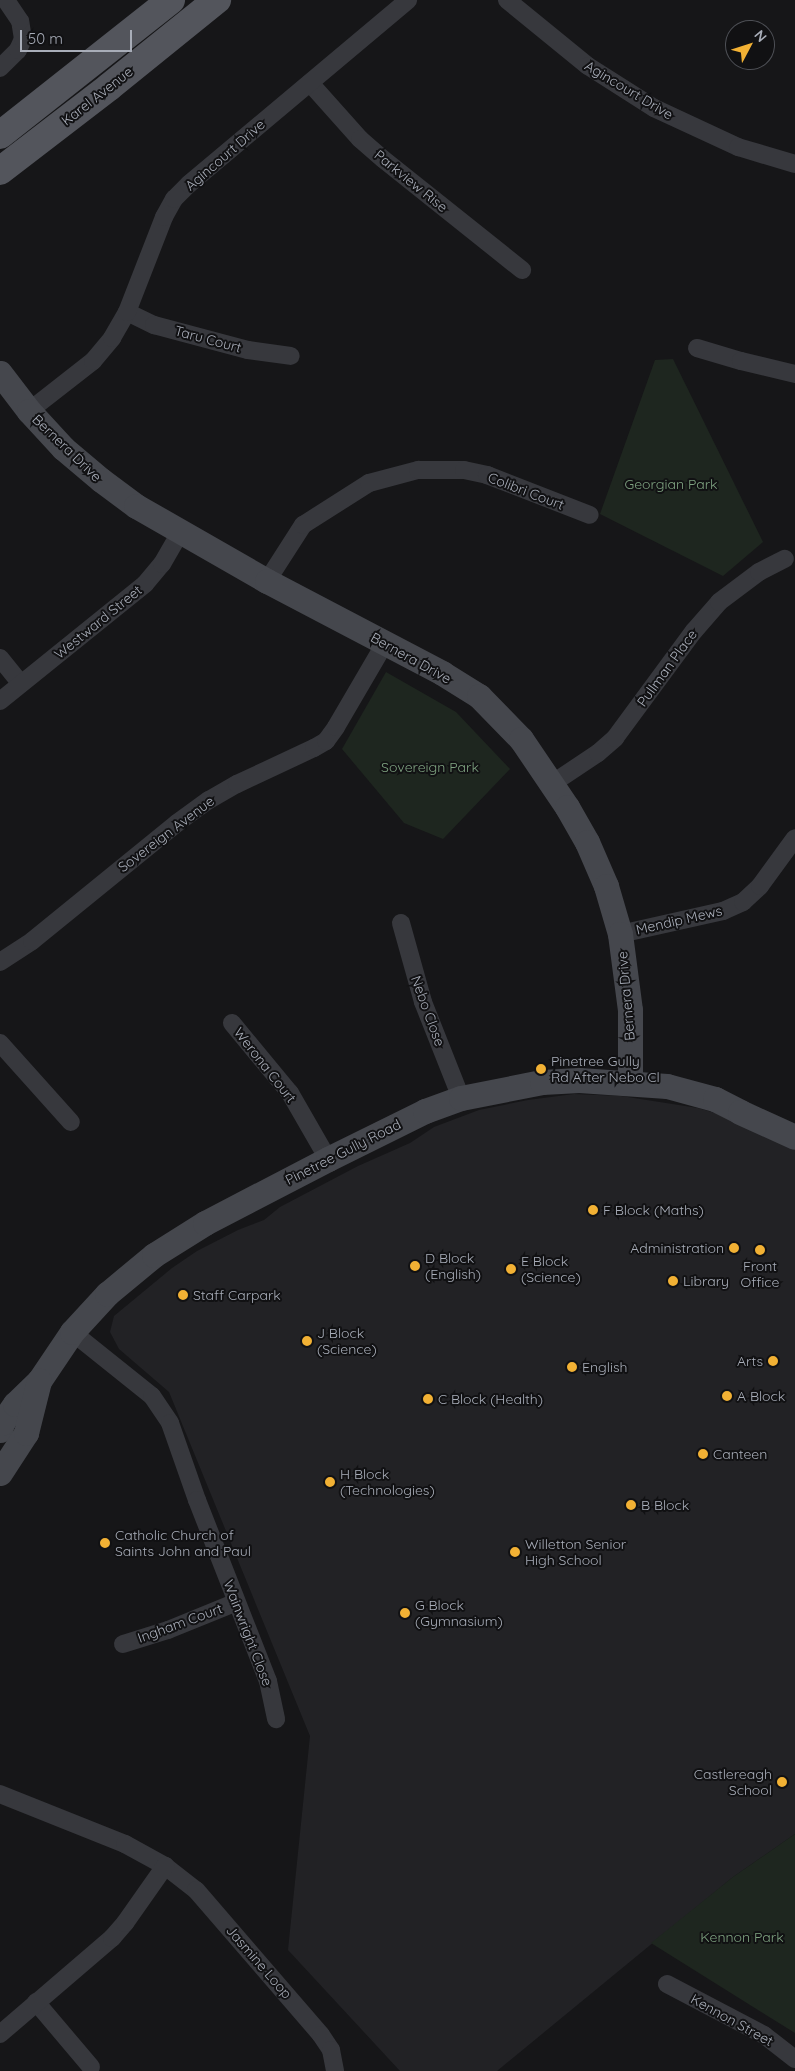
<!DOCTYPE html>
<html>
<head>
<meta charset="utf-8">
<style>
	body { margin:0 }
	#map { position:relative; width:795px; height:2071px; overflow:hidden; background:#161618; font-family:Quicksand,sans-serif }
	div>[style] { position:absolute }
	.built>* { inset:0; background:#222225 }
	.green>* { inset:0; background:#1e261f }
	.street>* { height:18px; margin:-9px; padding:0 9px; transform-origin:9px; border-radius:9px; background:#37383d }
	.secondary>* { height:25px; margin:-12.5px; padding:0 12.5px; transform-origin:12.5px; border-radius:12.5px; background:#45474d }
	.primary>* { height:28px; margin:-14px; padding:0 14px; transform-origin:14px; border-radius:14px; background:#53555c }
	.dots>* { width:14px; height:14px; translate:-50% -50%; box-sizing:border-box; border:2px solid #111113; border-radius:50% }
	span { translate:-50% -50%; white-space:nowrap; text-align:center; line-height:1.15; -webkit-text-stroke:4px #111113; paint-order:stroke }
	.street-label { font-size:14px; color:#a8adb8 }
	.park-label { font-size:14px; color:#7fa381 }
	.poi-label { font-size:14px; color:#a8adb8 }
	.left { translate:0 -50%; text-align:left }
	.right { translate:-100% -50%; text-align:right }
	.north { position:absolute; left:725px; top:20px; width:50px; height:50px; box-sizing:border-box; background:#111113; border:1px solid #4d4f55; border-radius:50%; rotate:50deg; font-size:14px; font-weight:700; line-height:20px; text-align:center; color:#a8adb8 }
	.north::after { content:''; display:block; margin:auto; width:18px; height:22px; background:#f2b134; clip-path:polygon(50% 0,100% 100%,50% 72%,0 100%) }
	.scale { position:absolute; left:20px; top:30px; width:112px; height:22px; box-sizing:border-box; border:2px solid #a8adb8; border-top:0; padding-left:6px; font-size:15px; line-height:18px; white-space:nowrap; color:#a8adb8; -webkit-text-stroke:4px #111113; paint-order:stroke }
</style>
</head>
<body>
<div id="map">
	<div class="built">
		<i style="clip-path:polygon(574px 1094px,621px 1096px,698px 1108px,729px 1117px,795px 1147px,795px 1834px,733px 1877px,497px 2071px,400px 2071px,288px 1950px,310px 1736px,169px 1392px,119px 1349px,110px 1332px,114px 1316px,172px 1268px,197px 1251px,238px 1230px,264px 1220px,280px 1207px,358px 1166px,410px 1143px,434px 1127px,479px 1110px,528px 1100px)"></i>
	</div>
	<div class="green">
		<i style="clip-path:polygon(673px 359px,763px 542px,723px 576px,600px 514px,655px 360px)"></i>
		<i style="clip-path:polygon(386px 672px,456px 712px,510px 769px,443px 839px,404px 823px,342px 749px)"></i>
		<i style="clip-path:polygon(795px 1834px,795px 2033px,651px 1943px,733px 1877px)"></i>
	</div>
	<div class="street">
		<i style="left:507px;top:0;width:104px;rotate:39.2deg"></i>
		<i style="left:588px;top:66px;width:78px;rotate:32.5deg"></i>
		<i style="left:654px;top:108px;width:93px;rotate:24.9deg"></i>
		<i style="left:738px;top:147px;width:59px;rotate:16.6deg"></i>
		<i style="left:0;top:68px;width:25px;rotate:-45deg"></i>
		<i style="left:18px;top:50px;width:12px;rotate:-66deg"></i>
		<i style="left:23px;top:39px;width:18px;rotate:-99deg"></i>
		<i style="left:20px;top:21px;width:25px;rotate:-124deg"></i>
		<i style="left:310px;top:83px;width:75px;rotate:48.2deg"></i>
		<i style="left:360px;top:139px;width:30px;rotate:41deg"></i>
		<i style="left:383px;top:159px;width:178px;rotate:38.6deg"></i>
		<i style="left:127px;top:312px;width:30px;rotate:26deg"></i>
		<i style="left:154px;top:325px;width:97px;rotate:14.9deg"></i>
		<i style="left:248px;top:350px;width:43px;rotate:7.9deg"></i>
		<i style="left:697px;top:348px;width:46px;rotate:16.5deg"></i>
		<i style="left:741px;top:361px;width:56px;rotate:13.5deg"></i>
		<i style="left:29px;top:411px;width:81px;rotate:-38deg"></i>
		<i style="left:93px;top:361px;width:30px;rotate:-50deg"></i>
		<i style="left:112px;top:338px;width:30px;rotate:-60deg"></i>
		<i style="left:127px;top:312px;width:102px;rotate:-68.7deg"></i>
		<i style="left:164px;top:217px;width:21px;rotate:-61deg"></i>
		<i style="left:174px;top:199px;width:21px;rotate:-45deg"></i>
		<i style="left:189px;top:184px;width:286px;rotate:-40deg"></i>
		<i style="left:267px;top:581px;width:67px;rotate:-57.3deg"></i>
		<i style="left:303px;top:525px;width:78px;rotate:-32.5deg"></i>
		<i style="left:369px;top:483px;width:51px;rotate:-14.9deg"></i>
		<i style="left:418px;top:470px;width:46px"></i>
		<i style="left:464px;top:470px;width:24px;rotate:12deg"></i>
		<i style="left:487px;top:475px;width:110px;rotate:21.2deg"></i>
		<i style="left:0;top:658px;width:33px;rotate:51deg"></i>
		<i style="left:0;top:701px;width:186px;rotate:-38.9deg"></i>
		<i style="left:145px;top:584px;width:26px;rotate:-50deg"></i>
		<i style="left:162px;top:564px;width:38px;rotate:-60deg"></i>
		<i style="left:553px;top:783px;width:54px;rotate:-33.7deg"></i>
		<i style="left:598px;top:753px;width:23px;rotate:-41deg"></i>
		<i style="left:615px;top:738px;width:133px;rotate:-53.6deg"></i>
		<i style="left:694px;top:631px;width:38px;rotate:-49deg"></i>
		<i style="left:719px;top:602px;width:50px;rotate:-36.9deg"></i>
		<i style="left:759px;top:572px;width:29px;rotate:-27deg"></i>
		<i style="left:401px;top:923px;width:82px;rotate:74.4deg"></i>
		<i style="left:423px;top:1002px;width:103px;rotate:68.4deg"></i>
		<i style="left:620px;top:934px;width:106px;rotate:-12.6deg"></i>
		<i style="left:723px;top:911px;width:22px;rotate:-24deg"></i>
		<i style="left:743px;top:902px;width:23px;rotate:-43deg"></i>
		<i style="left:760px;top:886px;width:59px;rotate:-53.9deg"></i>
		<i style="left:0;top:962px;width:38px;rotate:-33deg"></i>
		<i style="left:32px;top:941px;width:187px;rotate:-39.1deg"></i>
		<i style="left:177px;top:823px;width:39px;rotate:-36deg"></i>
		<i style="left:209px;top:800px;width:32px;rotate:-30deg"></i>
		<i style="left:237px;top:784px;width:85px;rotate:-25.1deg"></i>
		<i style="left:314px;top:748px;width:14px;rotate:-30deg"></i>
		<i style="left:326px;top:741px;width:17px;rotate:-54deg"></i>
		<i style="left:336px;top:727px;width:97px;rotate:-59.7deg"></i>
		<i style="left:232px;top:1023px;width:91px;rotate:50.4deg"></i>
		<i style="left:290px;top:1093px;width:76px;rotate:60.1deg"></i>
		<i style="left:0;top:1043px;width:106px;rotate:48.1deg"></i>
		<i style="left:72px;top:1332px;width:102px;rotate:38.7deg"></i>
		<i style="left:152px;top:1396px;width:32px;rotate:56deg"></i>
		<i style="left:170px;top:1423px;width:82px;rotate:70.7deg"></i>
		<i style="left:197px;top:1500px;width:194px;rotate:68.6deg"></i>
		<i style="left:268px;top:1681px;width:39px;rotate:78deg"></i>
		<i style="left:123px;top:1644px;width:47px;rotate:-17.3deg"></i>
		<i style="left:168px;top:1630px;width:74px;rotate:-22.1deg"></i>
		<i style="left:0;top:1794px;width:135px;rotate:21.8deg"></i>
		<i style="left:125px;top:1844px;width:46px;rotate:28.8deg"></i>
		<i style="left:165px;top:1866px;width:39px;rotate:38deg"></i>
		<i style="left:196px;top:1890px;width:191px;rotate:49.2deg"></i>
		<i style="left:321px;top:2035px;width:18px;rotate:56deg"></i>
		<i style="left:331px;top:2050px;width:21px;rotate:79deg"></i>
		<i style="left:667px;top:1984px;width:110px;rotate:27.7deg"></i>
		<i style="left:764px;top:2035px;width:39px;rotate:38deg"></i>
		<i style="left:36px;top:2002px;width:85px;rotate:49.8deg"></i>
		<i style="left:0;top:2034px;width:148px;rotate:-40.6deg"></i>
		<i style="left:112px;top:1938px;width:20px;rotate:-49deg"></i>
		<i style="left:125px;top:1923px;width:70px;rotate:-54.9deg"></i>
	</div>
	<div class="secondary">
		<i style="left:0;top:373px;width:48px;rotate:52.7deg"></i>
		<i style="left:29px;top:411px;width:50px;rotate:47.4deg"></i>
		<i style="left:63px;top:448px;width:50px;rotate:40.1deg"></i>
		<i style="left:101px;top:480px;width:44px;rotate:36.6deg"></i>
		<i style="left:136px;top:506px;width:151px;rotate:29.8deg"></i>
		<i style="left:267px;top:581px;width:198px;rotate:27.7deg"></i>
		<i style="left:442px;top:673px;width:44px;rotate:31.9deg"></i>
		<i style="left:479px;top:696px;width:60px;rotate:45.7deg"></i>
		<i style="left:521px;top:739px;width:82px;rotate:55.9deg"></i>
		<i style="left:567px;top:807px;width:40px;rotate:60.3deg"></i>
		<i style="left:587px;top:842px;width:48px;rotate:66.6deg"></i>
		<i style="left:606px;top:886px;width:50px;rotate:73.7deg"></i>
		<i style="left:620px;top:934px;width:77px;rotate:82.5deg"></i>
		<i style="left:630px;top:1010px;width:72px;rotate:90deg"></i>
		<i style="left:0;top:1430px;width:7px;rotate:-74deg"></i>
		<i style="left:2px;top:1423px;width:23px;rotate:-56deg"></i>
		<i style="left:15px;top:1404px;width:33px;rotate:-44deg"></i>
		<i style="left:39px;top:1381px;width:59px;rotate:-56deg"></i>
		<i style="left:72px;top:1332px;width:52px;rotate:-47.4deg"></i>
		<i style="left:107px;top:1294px;width:61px;rotate:-39.7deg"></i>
		<i style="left:154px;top:1255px;width:60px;rotate:-32.1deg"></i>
		<i style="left:205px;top:1223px;width:139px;rotate:-27.5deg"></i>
		<i style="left:328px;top:1159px;width:108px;rotate:-26.3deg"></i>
		<i style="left:425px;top:1111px;width:38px;rotate:-20deg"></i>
		<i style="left:461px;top:1098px;width:83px;rotate:-11.2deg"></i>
		<i style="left:542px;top:1082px;width:37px;rotate:-3deg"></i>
		<i style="left:579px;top:1080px;width:88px;rotate:3.9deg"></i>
		<i style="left:667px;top:1086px;width:50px;rotate:15.2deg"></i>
		<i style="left:715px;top:1099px;width:28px;rotate:27deg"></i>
		<i style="left:740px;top:1112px;width:60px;rotate:24.4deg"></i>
		<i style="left:0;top:1473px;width:48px;rotate:-57deg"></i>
		<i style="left:26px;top:1433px;width:54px;rotate:-76deg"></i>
	</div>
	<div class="primary">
		<i style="left:0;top:135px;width:218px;rotate:-38.3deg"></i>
		<i style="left:0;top:171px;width:138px;rotate:-37.6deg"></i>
		<i style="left:109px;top:87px;width:139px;rotate:-38.9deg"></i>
	</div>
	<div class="dots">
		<i style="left:541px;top:1069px;background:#f2b134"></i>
		<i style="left:593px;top:1210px;background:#f2b134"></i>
		<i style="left:734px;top:1248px;background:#f2b134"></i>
		<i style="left:760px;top:1250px;background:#f2b134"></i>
		<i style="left:415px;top:1266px;background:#f2b134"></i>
		<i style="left:511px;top:1269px;background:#f2b134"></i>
		<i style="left:673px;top:1281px;background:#f2b134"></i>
		<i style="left:183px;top:1295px;background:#f2b134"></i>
		<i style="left:307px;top:1341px;background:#f2b134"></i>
		<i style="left:773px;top:1361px;background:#f2b134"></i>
		<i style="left:572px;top:1367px;background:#f2b134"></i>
		<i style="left:727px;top:1396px;background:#f2b134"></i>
		<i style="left:428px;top:1399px;background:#f2b134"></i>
		<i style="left:703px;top:1454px;background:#f2b134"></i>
		<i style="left:330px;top:1482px;background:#f2b134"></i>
		<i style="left:631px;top:1505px;background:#f2b134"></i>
		<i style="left:105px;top:1543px;background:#f2b134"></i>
		<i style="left:515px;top:1552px;background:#f2b134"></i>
		<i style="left:405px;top:1613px;background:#f2b134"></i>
		<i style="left:782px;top:1782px;background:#f2b134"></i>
	</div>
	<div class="street-label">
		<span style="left:629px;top:90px;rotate:31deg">Agincourt Drive</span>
		<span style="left:97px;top:96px;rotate:-38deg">Karel Avenue</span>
		<span style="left:225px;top:155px;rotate:-41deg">Agincourt Drive</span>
		<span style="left:411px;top:181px;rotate:39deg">Parkview Rise</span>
		<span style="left:208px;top:339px;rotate:15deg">Taru Court</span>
		<span style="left:67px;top:448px;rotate:44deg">Bernera Drive</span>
		<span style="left:526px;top:491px;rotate:21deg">Colibri Court</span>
		<span style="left:98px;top:622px;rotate:-39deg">Westward Street</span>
		<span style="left:411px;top:658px;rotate:29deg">Bernera Drive</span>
		<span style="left:667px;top:668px;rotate:-54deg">Pullman Place</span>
		<span style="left:166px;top:834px;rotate:-37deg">Sovereign Avenue</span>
		<span style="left:679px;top:920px;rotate:-13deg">Mendip Mews</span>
		<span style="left:626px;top:996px;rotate:-95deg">Bernera Drive</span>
		<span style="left:428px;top:1011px;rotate:70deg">Nebo Close</span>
		<span style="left:265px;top:1065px;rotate:52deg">Werona Court</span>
		<span style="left:343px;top:1152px;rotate:-27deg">Pinetree Gully Road</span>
		<span style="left:180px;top:1623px;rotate:-20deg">Ingham Court</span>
		<span style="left:248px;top:1633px;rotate:69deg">Wainwright Close</span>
		<span style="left:259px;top:1962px;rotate:49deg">Jasmine Loop</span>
		<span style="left:732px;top:2020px;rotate:29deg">Kennon Street</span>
	</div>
	<div class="park-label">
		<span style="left:671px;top:484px">Georgian Park</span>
		<span style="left:430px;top:767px">Sovereign Park</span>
		<span style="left:742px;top:1937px">Kennon Park</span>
	</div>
	<div class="poi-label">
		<span class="left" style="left:551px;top:1069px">Pinetree Gully<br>Rd After Nebo Cl</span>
		<span class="left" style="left:603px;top:1210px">F Block (Maths)</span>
		<span class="right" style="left:724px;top:1248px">Administration</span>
		<span class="left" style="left:425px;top:1266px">D Block<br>(English)</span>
		<span class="left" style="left:521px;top:1269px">E Block<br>(Science)</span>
		<span style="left:760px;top:1274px">Front<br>Office</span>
		<span class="left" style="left:683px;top:1281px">Library</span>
		<span class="left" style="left:193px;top:1295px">Staff Carpark</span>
		<span class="left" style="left:317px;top:1341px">J Block<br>(Science)</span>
		<span class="right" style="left:763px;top:1361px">Arts</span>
		<span class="left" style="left:582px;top:1367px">English</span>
		<span class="left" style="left:737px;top:1396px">A Block</span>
		<span class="left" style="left:438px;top:1399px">C Block (Health)</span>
		<span class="left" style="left:713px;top:1454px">Canteen</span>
		<span class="left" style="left:340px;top:1482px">H Block<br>(Technologies)</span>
		<span class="left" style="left:641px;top:1505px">B Block</span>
		<span class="left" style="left:115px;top:1543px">Catholic Church of<br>Saints John and Paul</span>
		<span class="left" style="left:525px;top:1552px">Willetton Senior<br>High School</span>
		<span class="left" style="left:415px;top:1613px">G Block<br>(Gymnasium)</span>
		<span class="right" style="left:772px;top:1782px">Castlereagh<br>School</span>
	</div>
	<div class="north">N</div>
	<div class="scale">50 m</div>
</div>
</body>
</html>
